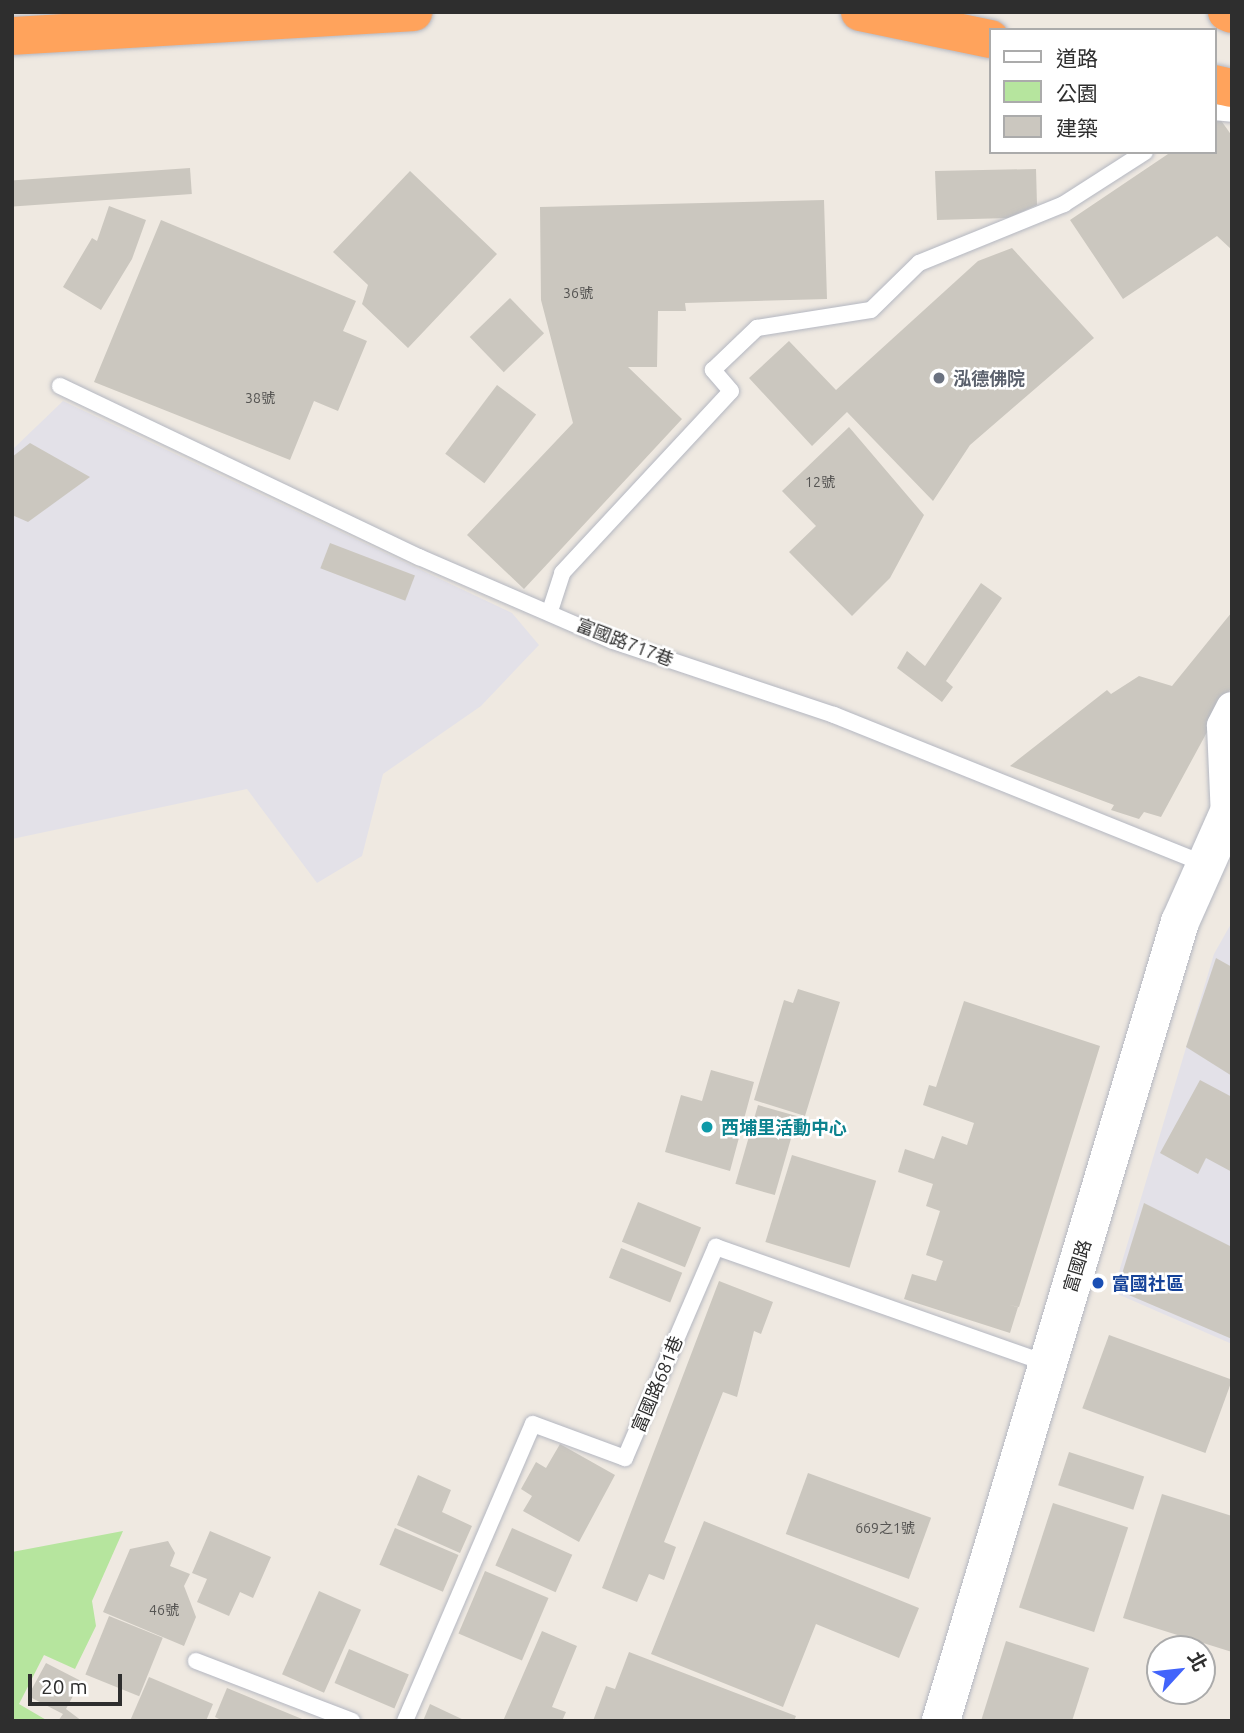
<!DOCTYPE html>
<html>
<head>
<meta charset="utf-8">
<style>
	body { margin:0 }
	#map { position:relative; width:1244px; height:1733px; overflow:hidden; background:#efe9e1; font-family:Ubuntu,"Noto Sans TC",sans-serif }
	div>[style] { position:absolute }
	.industrial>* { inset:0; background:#e3e1e8 }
	.green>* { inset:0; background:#b6e59e }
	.building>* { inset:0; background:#cbc7bf; transform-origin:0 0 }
	.roads { filter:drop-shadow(0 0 2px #b4b7c1) drop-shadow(0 0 2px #b4b7c1) }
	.service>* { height:16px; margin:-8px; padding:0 8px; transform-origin:8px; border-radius:8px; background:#fff }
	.minor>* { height:32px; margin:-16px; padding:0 16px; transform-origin:16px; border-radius:16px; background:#fff }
	.tertiary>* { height:38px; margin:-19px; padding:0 19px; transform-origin:19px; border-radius:19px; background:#fff }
	.motorway>* { height:38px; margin:-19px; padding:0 19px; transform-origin:19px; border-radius:19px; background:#ffa35c }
	.dots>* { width:19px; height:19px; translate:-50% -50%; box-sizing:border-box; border:4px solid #fff; border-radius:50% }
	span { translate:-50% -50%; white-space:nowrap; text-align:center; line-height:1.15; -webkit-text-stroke:5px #fff; paint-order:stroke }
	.number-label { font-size:14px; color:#555452 }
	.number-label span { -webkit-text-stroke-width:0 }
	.worship-label { font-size:18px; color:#5b616d; font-weight:700 }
	.left { translate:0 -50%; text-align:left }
	.street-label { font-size:18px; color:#2e2e2e }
	.culture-label { font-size:18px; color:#0d838f; font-weight:700 }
	.transit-label { font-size:18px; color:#164399; font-weight:700 }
	.frame { position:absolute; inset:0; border:14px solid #2e2e2e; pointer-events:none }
	.legend { position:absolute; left:989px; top:28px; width:228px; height:126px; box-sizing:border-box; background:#fff; border:2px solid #ababab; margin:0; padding:9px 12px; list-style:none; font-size:21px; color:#2e2e2e }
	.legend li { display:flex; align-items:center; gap:14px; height:35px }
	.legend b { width:35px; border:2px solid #ababab }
	.north { position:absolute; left:1146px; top:1635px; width:70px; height:70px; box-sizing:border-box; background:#fff; border:2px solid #ababab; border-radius:50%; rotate:63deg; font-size:19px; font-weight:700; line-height:28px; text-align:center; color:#2e2e2e }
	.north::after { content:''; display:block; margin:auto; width:24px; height:32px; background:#4264fb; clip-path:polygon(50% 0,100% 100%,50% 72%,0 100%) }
	.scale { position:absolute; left:28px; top:1674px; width:94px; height:32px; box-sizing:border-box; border:4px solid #2e2e2e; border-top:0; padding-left:9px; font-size:21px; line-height:24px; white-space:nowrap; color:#2e2e2e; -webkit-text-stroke:5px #fff; paint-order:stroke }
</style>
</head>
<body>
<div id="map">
	<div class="industrial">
		<i style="clip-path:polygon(63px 401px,512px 613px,539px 645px,481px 706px,383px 774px,362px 856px,317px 883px,247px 789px,12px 839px,12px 450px)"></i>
		<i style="clip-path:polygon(1232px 922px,1232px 1344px,1113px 1292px,1214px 954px)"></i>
	</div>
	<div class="green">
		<i style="clip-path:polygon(123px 1531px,92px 1601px,96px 1626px,75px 1669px,44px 1655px,19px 1704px,48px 1721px,12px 1721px,12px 1552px)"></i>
	</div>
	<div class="building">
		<i style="clip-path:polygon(1220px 119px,1232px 136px,1232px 250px,1217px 236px,1123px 299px,1070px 220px,1171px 152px,1214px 152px,1214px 123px)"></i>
		<i style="left:190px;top:168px;width:26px;height:179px;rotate:86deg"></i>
		<i style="clip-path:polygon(1036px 169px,1037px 205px,1008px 218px,937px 220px,935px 171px)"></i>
		<i style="clip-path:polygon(410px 171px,497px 254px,408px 348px,362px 304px,368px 285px,333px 252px)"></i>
		<i style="clip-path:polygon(824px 200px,827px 299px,685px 303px,686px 311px,658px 311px,657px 367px,628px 367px,682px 419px,524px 589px,467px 535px,573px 423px,541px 300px,540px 207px)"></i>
		<i style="clip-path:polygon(109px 206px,146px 220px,132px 259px,101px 310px,63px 287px,92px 238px,97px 241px)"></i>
		<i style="clip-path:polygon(161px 220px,356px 301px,343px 331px,367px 341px,338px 411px,314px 401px,290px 460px,94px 382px)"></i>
		<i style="clip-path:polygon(1012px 248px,1094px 338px,970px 445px,933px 501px,847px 412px,812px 446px,749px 378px,789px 341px,836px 390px,978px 261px)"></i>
		<i style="left:510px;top:298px;width:49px;height:56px;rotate:46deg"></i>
		<i style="left:497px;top:385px;width:49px;height:86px;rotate:37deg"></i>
		<i style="clip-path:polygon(849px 427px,924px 515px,890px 578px,852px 616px,789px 552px,816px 526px,782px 491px)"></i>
		<i style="clip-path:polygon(30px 443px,90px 477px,28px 522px,12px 515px,12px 457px)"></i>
		<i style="left:330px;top:543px;width:91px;height:27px;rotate:21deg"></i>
		<i style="clip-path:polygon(981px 583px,1002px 598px,946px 681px,953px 687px,942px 702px,897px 668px,907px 651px,925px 666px)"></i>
		<i style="clip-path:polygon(1232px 612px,1232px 686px,1161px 817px,1144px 812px,1139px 819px,1111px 810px,1114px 805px,1010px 766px,1107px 690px,1111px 694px,1139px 676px,1172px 686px)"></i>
		<i style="clip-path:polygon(1216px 958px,1232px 967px,1232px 1076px,1186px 1047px)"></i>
		<i style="clip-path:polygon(798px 989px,840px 1002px,805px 1116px,754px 1100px,784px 1000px,793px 1003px)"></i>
		<i style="clip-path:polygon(964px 1001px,1100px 1046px,1019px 1307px,1009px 1305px,1018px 1307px,1010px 1333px,904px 1299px,912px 1274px,936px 1281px,943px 1261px,926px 1255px,940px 1211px,926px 1206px,933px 1184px,898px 1172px,905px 1149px,934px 1159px,942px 1136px,967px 1145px,974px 1123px,923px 1105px,929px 1085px,936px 1087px)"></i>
		<i style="clip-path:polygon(711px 1070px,754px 1082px,730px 1171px,665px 1152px,681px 1095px,702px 1101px)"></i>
		<i style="clip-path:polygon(1200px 1080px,1232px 1097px,1232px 1172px,1206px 1158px,1198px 1174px,1160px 1153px)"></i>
		<i style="left:758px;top:1105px;width:41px;height:82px;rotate:16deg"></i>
		<i style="left:792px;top:1155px;width:88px;height:91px;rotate:17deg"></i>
		<i style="left:638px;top:1202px;width:68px;height:43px;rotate:22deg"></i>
		<i style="clip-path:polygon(1144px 1203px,1232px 1247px,1232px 1339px,1117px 1290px)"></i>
		<i style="left:621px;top:1248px;width:66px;height:32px;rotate:22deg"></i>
		<i style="clip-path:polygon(719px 1281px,773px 1302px,761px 1334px,754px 1331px,737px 1397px,723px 1392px,664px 1542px,676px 1547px,664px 1580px,649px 1574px,637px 1602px,602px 1588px)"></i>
		<i style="left:1109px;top:1335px;width:131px;height:78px;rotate:20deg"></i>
		<i style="clip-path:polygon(560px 1444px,615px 1475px,579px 1542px,523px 1511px,532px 1496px,521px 1489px,536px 1462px,546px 1468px)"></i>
		<i style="left:1069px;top:1452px;width:79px;height:35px;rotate:18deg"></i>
		<i style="left:808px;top:1473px;width:131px;height:65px;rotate:20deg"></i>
		<i style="clip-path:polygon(418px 1475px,451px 1490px,442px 1512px,472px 1526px,460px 1553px,397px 1525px)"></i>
		<i style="clip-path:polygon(1162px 1494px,1232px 1516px,1232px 1652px,1123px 1618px)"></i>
		<i style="left:1053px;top:1503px;width:79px;height:110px;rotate:18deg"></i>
		<i style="clip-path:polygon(704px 1521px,919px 1608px,899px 1658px,816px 1624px,783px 1707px,651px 1654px)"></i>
		<i style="left:395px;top:1528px;width:69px;height:40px;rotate:23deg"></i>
		<i style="left:512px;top:1528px;width:66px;height:41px;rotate:24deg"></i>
		<i style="clip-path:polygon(210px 1531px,271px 1557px,253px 1598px,240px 1592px,229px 1616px,197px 1602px,207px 1579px,192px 1573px)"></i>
		<i style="clip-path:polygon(168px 1541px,175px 1553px,170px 1566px,190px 1574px,184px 1586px,196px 1617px,184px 1646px,103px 1612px,130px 1549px)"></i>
		<i style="left:485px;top:1571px;width:69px;height:68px;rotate:23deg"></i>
		<i style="left:319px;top:1591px;width:46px;height:91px;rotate:24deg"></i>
		<i style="left:109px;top:1616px;width:58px;height:63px;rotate:22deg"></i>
		<i style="clip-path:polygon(542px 1631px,577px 1646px,552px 1707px,566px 1712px,562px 1721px,503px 1721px)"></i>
		<i style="clip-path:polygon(1006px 1641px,1089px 1668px,1072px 1721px,981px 1721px)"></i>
		<i style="left:349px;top:1649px;width:65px;height:37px;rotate:23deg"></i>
		<i style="clip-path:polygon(629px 1652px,796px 1716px,794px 1721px,593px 1721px,606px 1686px,615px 1689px)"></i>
		<i style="clip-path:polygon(46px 1663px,81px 1681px,66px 1709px,82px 1721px,58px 1721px,63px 1714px,28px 1696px)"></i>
		<i style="clip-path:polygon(149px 1677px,213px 1704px,206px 1721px,130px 1721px)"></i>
		<i style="clip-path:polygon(227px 1688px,307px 1721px,223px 1721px,215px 1717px)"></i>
		<i style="clip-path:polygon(430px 1704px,466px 1721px,423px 1721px)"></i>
	</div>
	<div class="roads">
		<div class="service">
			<i style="left:1214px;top:112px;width:18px;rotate:6deg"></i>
			<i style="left:60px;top:386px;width:398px;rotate:25.5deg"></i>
			<i style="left:419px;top:557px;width:211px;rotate:23.4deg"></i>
			<i style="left:613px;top:641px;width:233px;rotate:18.5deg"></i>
			<i style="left:834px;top:715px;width:400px;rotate:21.9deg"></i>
			<i style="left:550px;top:611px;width:40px;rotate:-72deg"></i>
			<i style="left:562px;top:573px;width:248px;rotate:-47.1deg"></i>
			<i style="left:731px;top:391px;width:28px;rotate:-131deg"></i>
			<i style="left:713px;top:370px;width:61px;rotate:-43.7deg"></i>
			<i style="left:757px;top:328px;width:115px;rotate:-9deg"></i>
			<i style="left:871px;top:310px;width:67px;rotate:-44.4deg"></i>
			<i style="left:919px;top:263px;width:157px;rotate:-22.1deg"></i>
			<i style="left:1064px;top:204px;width:96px;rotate:-32.7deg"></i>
			<i style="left:196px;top:1661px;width:167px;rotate:21deg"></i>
			<i style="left:405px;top:1721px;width:323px;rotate:-66.7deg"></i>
			<i style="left:533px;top:1424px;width:98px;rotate:20.3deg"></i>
			<i style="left:625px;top:1458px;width:230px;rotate:-66.7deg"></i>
			<i style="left:716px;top:1247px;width:352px;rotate:19.4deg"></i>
		</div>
		<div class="minor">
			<i style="left:1232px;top:708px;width:20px;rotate:117deg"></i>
			<i style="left:1223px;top:726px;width:90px;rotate:87.5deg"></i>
			<i style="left:1227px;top:816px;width:8px;rotate:-50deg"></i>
		</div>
		<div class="tertiary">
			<i style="left:941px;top:1721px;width:834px;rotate:-73.35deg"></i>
			<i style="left:1180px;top:922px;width:128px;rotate:-66deg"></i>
		</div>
		<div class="motorway">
			<i style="left:860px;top:12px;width:133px;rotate:11.7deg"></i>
			<i style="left:1227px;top:12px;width:5px;rotate:22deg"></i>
			<i style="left:12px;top:36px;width:402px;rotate:-3.4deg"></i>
			<i style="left:1214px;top:84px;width:18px;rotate:13deg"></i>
		</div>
	</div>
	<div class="dots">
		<i style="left:939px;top:378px;background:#6b7280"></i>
		<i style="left:707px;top:1127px;background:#0f9aa8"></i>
		<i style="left:1098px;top:1283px;background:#1a4fb4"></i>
	</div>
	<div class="number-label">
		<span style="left:578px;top:293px">36號</span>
		<span style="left:260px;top:398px">38號</span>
		<span style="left:820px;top:482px">12號</span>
		<span style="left:885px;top:1528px">669之1號</span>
		<span style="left:164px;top:1610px">46號</span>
	</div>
	<div class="worship-label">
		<span class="left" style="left:953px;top:378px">泓德佛院</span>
	</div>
	<div class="street-label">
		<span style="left:625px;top:642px;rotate:21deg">富國路717巷</span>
		<span style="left:1077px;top:1266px;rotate:-73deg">富國路</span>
		<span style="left:657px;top:1384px;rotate:-67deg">富國路681巷</span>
	</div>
	<div class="culture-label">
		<span class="left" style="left:721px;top:1127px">西埔里活動中心</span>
	</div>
	<div class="transit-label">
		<span class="left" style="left:1112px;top:1283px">富國社區</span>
	</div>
	<div class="frame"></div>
	<ul class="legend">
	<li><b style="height:9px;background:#fff"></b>道路</li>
	<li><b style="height:19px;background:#b6e59e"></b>公園</li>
	<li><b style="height:19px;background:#cbc7bf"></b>建築</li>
	</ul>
	<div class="north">北</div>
	<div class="scale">20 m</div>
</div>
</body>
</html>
